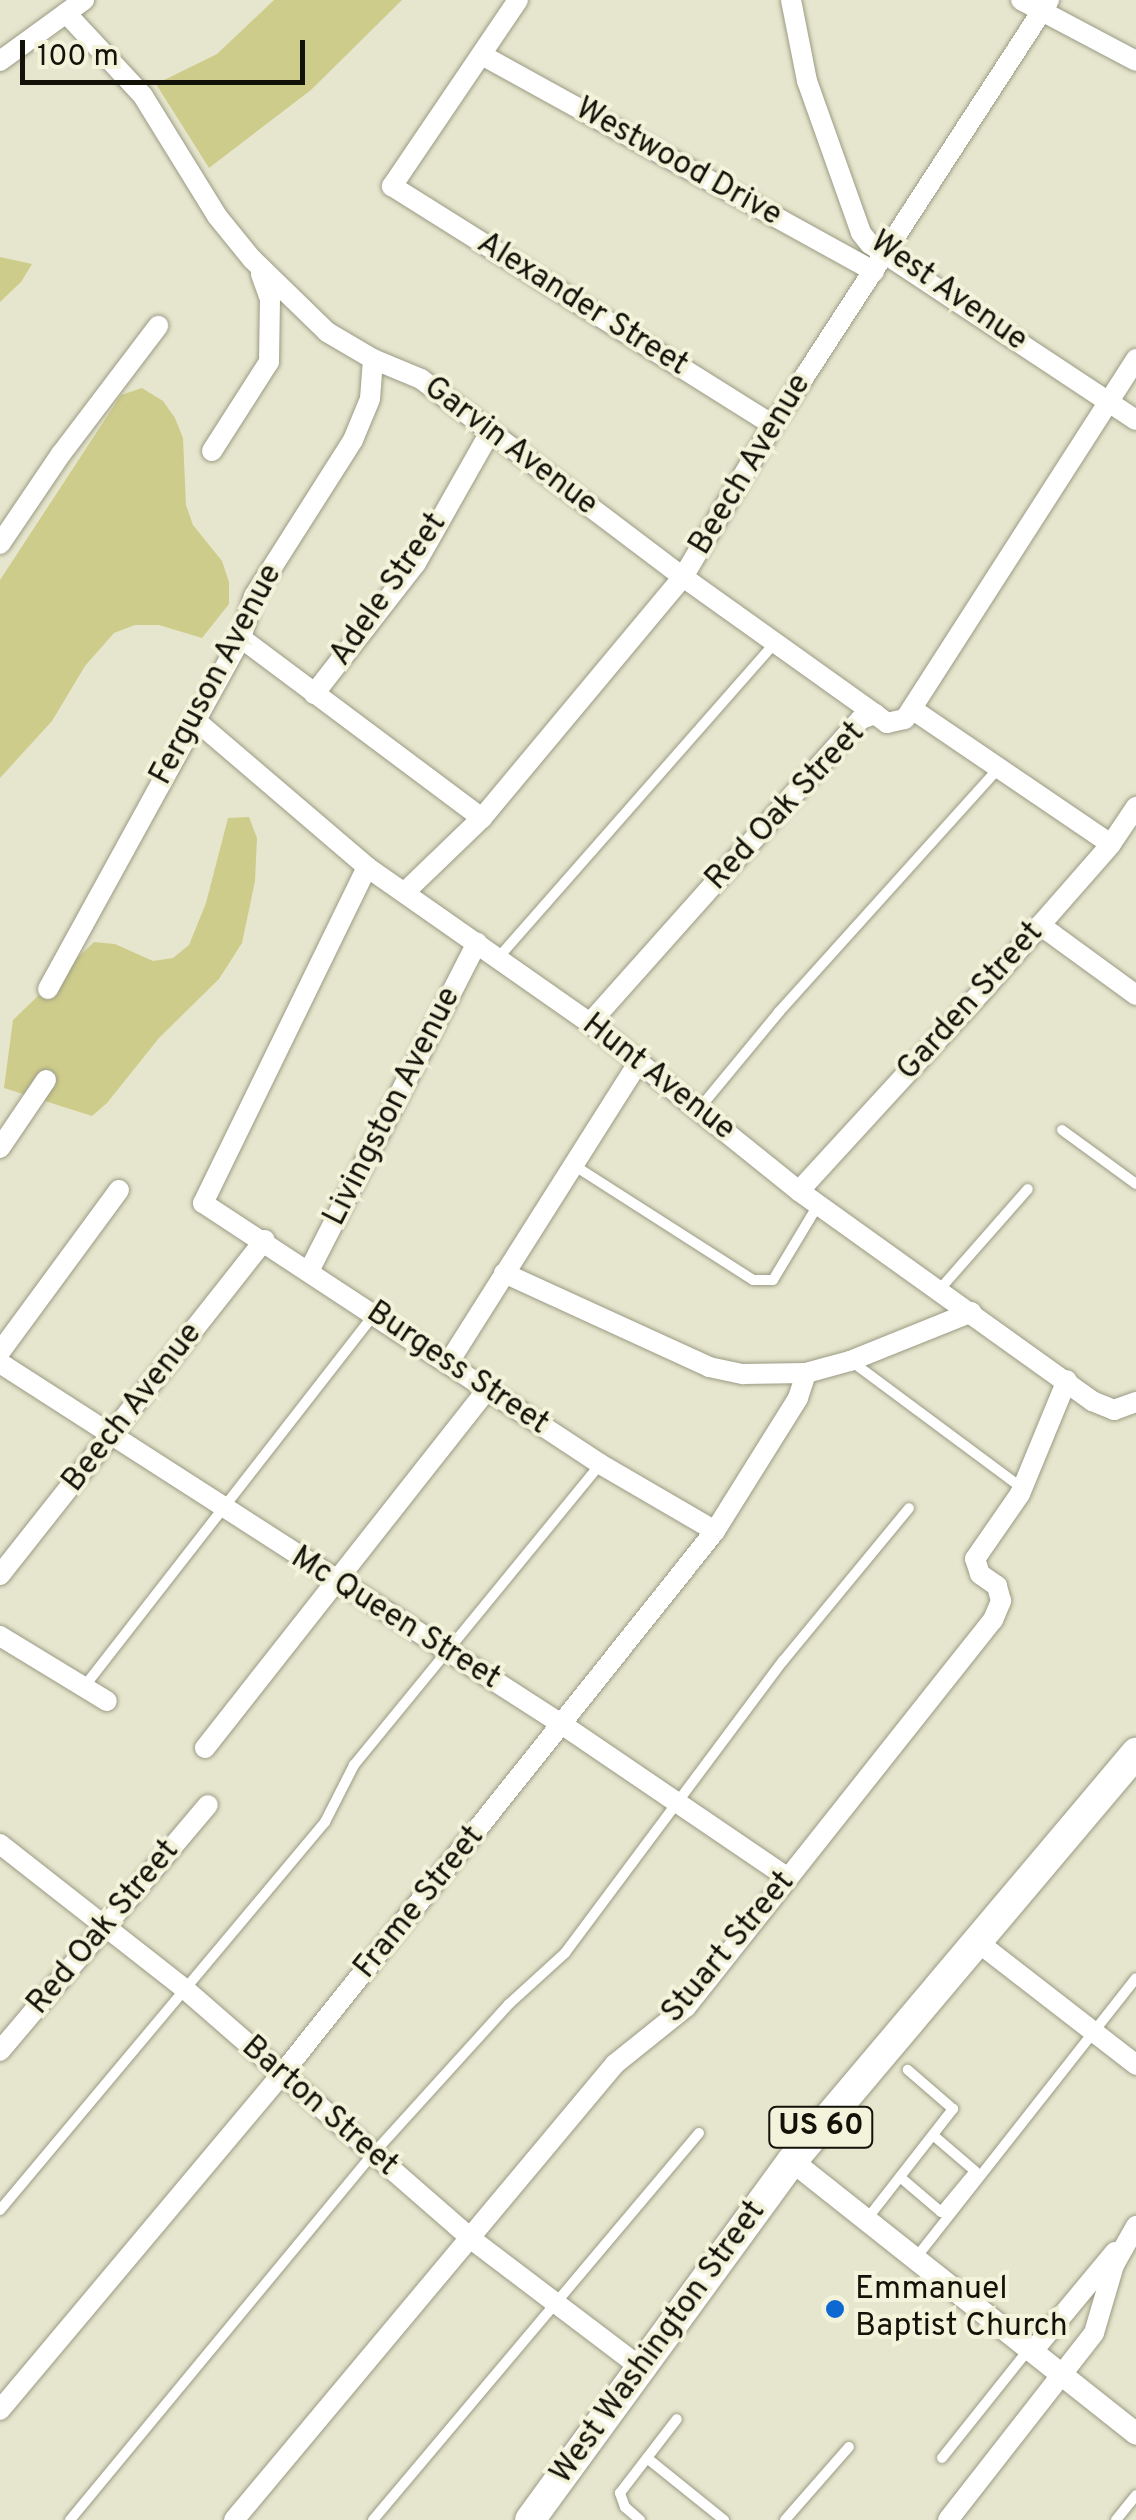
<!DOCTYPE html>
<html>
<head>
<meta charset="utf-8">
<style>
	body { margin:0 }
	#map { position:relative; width:1136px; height:2520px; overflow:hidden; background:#e6e6ce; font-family:Overpass,sans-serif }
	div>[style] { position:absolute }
	.green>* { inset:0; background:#cecc8b }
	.roads { filter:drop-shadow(0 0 2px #9b9b85) drop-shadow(0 0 2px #9b9b85) }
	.service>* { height:10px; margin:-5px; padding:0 5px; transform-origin:5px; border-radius:5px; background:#fff }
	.minor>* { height:20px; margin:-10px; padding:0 10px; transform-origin:10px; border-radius:10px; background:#fff }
	.tertiary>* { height:22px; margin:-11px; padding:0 11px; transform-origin:11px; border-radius:11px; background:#fff }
	.primary>* { height:30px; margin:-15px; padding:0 15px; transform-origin:15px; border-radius:15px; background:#fff }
	.dots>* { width:28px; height:28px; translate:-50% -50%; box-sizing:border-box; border:5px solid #f3f3db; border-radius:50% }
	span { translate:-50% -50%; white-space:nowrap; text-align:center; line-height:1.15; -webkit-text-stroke:8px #f3f3db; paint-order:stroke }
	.shield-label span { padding:2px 8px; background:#f3f3db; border:2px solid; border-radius:8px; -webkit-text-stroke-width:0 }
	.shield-label { font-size:30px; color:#121209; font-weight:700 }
	.street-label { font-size:32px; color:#121209 }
	.poi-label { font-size:32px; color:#121209 }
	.left { translate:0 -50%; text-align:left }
	.scale { position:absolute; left:20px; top:40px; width:285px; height:45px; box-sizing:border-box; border:5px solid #121209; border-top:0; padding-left:12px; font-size:30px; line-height:35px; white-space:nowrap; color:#121209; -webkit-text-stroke:8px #f3f3db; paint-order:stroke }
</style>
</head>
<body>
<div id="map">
	<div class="green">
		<i style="clip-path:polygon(274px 0,402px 0,311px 90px,209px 168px,156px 84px,217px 54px)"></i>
		<i style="clip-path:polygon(0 257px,32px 264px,21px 282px,0 302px)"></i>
		<i style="clip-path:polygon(142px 388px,163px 401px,175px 418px,183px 438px,186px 505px,193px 525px,222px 561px,229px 582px,229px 604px,202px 638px,159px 625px,135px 625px,114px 633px,85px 666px,52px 721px,0 778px,0 580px,121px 395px)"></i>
		<i style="clip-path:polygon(249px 817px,257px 838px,255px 881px,242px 943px,219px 979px,159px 1038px,107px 1103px,92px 1116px,4px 1088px,13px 1020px,94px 942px,115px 944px,153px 961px,173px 958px,189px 945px,206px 903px,228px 818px)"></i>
	</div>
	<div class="roads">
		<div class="service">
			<i style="left:498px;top:958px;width:419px;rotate:-48.7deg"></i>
			<i style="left:698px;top:1110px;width:127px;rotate:-50.4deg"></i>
			<i style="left:779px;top:1012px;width:329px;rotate:-48deg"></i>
			<i style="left:1062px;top:1130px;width:92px;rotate:36.1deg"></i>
			<i style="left:575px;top:1166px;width:211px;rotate:32.6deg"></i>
			<i style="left:753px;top:1280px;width:20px"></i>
			<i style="left:773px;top:1280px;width:87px;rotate:-59deg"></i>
			<i style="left:940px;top:1289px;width:133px;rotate:-48.7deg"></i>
			<i style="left:851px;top:1361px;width:213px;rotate:36.6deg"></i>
			<i style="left:84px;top:1687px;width:472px;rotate:-52.1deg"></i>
			<i style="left:900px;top:2177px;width:54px;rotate:40.5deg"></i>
			<i style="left:941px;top:2212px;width:53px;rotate:-50.3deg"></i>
			<i style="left:975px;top:2171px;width:55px;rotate:-139.4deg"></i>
			<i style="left:0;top:2210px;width:506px;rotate:-50.05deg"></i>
			<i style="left:325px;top:1822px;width:64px;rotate:-63deg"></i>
			<i style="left:354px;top:1765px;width:389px;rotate:-50.7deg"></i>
			<i style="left:867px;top:2219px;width:140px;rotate:-52deg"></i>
			<i style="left:953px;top:2109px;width:60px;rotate:-139.1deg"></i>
			<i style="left:915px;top:2259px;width:357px;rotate:-51.8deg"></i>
			<i style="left:647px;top:2458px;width:99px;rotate:38.8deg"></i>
			<i style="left:942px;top:2458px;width:139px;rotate:-51.4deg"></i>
			<i style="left:70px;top:2520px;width:475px;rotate:-50.4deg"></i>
			<i style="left:373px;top:2154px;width:202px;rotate:-47.8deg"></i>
			<i style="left:509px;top:2004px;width:76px;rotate:-42.3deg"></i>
			<i style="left:565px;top:1953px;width:364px;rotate:-53.3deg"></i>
			<i style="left:783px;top:1661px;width:198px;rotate:-50.5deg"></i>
			<i style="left:373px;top:2520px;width:506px;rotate:-49.89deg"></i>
			<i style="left:640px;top:2520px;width:20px;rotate:-139deg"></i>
			<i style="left:625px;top:2507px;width:15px;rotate:-110deg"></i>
			<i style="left:620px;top:2493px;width:93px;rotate:-52.4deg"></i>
			<i style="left:785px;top:2520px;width:97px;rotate:-48.8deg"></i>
			<i style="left:1116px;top:2520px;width:32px;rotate:-51deg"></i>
		</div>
		<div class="minor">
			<i style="left:518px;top:0;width:225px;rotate:124.1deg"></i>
			<i style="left:392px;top:186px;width:450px;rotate:32.1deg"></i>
			<i style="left:791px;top:0;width:83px;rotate:78.8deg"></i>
			<i style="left:807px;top:81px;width:161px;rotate:70.4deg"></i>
			<i style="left:861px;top:233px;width:14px;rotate:51deg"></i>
			<i style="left:870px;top:244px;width:319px;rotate:33.5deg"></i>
			<i style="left:1021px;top:0;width:130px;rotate:27.9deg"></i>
			<i style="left:66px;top:13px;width:113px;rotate:47.1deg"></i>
			<i style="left:143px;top:96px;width:141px;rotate:58.3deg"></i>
			<i style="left:217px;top:216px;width:55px;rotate:50.9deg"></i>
			<i style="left:252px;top:259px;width:105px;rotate:44.2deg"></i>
			<i style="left:327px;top:332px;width:53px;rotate:30.4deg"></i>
			<i style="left:373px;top:359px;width:52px;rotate:22.6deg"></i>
			<i style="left:421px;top:379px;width:328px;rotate:37.1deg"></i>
			<i style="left:683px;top:577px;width:236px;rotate:35.5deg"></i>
			<i style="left:482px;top:55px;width:448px;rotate:28.9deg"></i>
			<i style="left:0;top:61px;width:104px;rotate:-36deg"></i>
			<i style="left:212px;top:451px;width:106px;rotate:-57.4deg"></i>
			<i style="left:269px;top:362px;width:63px;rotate:-89.1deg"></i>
			<i style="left:270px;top:299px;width:27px;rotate:-110deg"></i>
			<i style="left:0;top:544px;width:109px;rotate:-55.9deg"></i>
			<i style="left:61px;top:454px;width:161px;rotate:-52.8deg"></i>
			<i style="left:241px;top:638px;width:301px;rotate:36.8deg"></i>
			<i style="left:314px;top:694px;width:166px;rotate:-52.1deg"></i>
			<i style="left:416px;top:563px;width:150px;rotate:-60.5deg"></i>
			<i style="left:912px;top:709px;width:240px;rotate:34.2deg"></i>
			<i style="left:194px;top:719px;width:228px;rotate:40.5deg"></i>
			<i style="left:367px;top:867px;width:272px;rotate:35deg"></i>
			<i style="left:590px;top:1023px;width:268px;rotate:38.8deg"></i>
			<i style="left:799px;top:1191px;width:360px;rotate:35.6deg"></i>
			<i style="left:1092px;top:1401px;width:24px;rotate:22deg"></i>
			<i style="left:1114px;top:1410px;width:23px;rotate:-20deg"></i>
			<i style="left:367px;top:867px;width:374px;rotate:116deg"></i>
			<i style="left:203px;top:1203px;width:475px;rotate:33.3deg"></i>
			<i style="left:600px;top:1464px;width:133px;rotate:30.2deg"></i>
			<i style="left:405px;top:892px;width:107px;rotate:-43.9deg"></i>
			<i style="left:482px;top:818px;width:314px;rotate:-50.2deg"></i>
			<i style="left:683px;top:577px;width:177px;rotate:-59.4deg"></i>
			<i style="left:773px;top:425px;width:507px;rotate:-57deg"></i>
			<i style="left:1040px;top:925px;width:119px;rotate:36.1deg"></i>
			<i style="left:48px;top:989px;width:401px;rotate:-61.2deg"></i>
			<i style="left:241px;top:638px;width:44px;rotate:-72.8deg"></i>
			<i style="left:254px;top:596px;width:185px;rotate:-57.6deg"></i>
			<i style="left:353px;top:440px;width:44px;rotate:-67.5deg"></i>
			<i style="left:370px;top:399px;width:40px;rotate:-85.7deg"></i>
			<i style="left:590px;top:1023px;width:407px;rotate:-48.3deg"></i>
			<i style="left:861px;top:719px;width:15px;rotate:-20deg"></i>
			<i style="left:875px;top:714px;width:15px;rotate:37deg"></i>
			<i style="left:887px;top:723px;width:18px;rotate:-13deg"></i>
			<i style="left:905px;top:719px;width:428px;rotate:-57.3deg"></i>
			<i style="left:0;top:1148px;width:82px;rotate:-55.9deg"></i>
			<i style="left:799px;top:1191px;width:277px;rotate:-47.5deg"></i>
			<i style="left:986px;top:987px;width:190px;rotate:-48.8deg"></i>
			<i style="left:1111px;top:844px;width:45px;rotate:-56deg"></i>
			<i style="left:309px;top:1271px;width:369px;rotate:-62.9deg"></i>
			<i style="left:504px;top:1273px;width:226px;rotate:24.6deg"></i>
			<i style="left:709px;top:1367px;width:35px;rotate:12deg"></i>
			<i style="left:743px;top:1374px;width:63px;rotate:-0.9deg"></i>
			<i style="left:806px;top:1373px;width:46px;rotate:-15.3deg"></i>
			<i style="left:850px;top:1361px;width:131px;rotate:-21.9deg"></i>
			<i style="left:0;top:1352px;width:201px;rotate:-53.7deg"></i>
			<i style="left:449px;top:1362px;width:355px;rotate:-57.7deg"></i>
			<i style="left:0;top:1363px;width:669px;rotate:32.74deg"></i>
			<i style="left:563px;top:1725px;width:272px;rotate:34.2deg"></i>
			<i style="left:0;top:1575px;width:427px;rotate:-51.7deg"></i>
			<i style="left:0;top:1636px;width:125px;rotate:31.3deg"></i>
			<i style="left:205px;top:1748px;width:457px;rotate:-51.8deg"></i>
			<i style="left:0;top:1844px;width:235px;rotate:38.1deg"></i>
			<i style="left:185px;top:1989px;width:378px;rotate:41.1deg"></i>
			<i style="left:470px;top:2238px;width:213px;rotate:37.2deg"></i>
			<i style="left:979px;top:1943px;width:199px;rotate:37.8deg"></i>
			<i style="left:0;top:2051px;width:322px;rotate:-49.8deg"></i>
			<i style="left:1032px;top:2352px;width:130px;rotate:-50.3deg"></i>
			<i style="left:0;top:2410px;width:439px;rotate:-50deg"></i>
			<i style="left:282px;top:2074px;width:695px;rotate:-51.43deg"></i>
			<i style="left:715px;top:1531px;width:157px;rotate:-58deg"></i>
			<i style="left:798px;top:1398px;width:26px;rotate:-72deg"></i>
			<i style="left:234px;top:2520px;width:594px;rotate:-50.12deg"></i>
			<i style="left:615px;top:2064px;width:91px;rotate:-38.8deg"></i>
			<i style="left:686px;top:2007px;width:494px;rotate:-51.6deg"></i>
			<i style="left:993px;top:1620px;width:21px;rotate:-67deg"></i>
			<i style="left:1001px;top:1601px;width:16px;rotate:-105deg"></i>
			<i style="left:997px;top:1586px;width:21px;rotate:-145deg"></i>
			<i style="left:980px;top:1574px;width:16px;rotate:-108deg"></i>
			<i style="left:975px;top:1559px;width:79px;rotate:-55.3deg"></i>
			<i style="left:1020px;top:1494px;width:123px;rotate:-67.6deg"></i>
			<i style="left:948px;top:2520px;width:237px;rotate:-52deg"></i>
			<i style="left:1094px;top:2333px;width:71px;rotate:-73.6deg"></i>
			<i style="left:1114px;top:2265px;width:45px;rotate:-60.6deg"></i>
		</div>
		<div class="tertiary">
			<i style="left:792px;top:2161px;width:439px;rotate:38.4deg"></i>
		</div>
		<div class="primary">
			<i style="left:530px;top:2520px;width:444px;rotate:-53.9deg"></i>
			<i style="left:792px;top:2161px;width:534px;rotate:-49.86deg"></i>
		</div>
	</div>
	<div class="dots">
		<i style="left:835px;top:2309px;background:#0e68d1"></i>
	</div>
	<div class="shield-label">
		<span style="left:821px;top:2127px">US 60</span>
	</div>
	<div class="street-label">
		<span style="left:678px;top:163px;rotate:29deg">Westwood Drive</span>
		<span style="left:948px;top:292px;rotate:35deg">West Avenue</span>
		<span style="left:582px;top:305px;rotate:32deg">Alexander Street</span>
		<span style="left:510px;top:447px;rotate:37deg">Garvin Avenue</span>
		<span style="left:751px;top:465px;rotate:-59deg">Beech Avenue</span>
		<span style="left:389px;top:590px;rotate:-55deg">Adele Street</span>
		<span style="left:217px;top:675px;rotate:-62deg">Ferguson Avenue</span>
		<span style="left:786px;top:807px;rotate:-47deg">Red Oak Street</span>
		<span style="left:971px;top:1002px;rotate:-48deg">Garden Street</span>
		<span style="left:658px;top:1078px;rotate:38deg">Hunt Avenue</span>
		<span style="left:393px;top:1107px;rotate:-63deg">Livingston Avenue</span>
		<span style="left:457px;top:1369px;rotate:34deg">Burgess Street</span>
		<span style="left:133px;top:1408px;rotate:-52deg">Beech Avenue</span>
		<span style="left:395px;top:1619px;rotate:32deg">Mc Queen Street</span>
		<span style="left:420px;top:1903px;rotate:-51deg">Frame Street</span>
		<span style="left:104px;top:1928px;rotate:-50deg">Red Oak Street</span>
		<span style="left:729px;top:1948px;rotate:-50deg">Stuart Street</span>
		<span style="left:319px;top:2107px;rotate:41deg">Barton Street</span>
		<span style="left:659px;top:2343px;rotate:-54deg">West Washington Street</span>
	</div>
	<div class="poi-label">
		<span class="left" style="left:855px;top:2309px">Emmanuel<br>Baptist Church</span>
	</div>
	<div class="scale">100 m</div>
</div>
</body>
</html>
